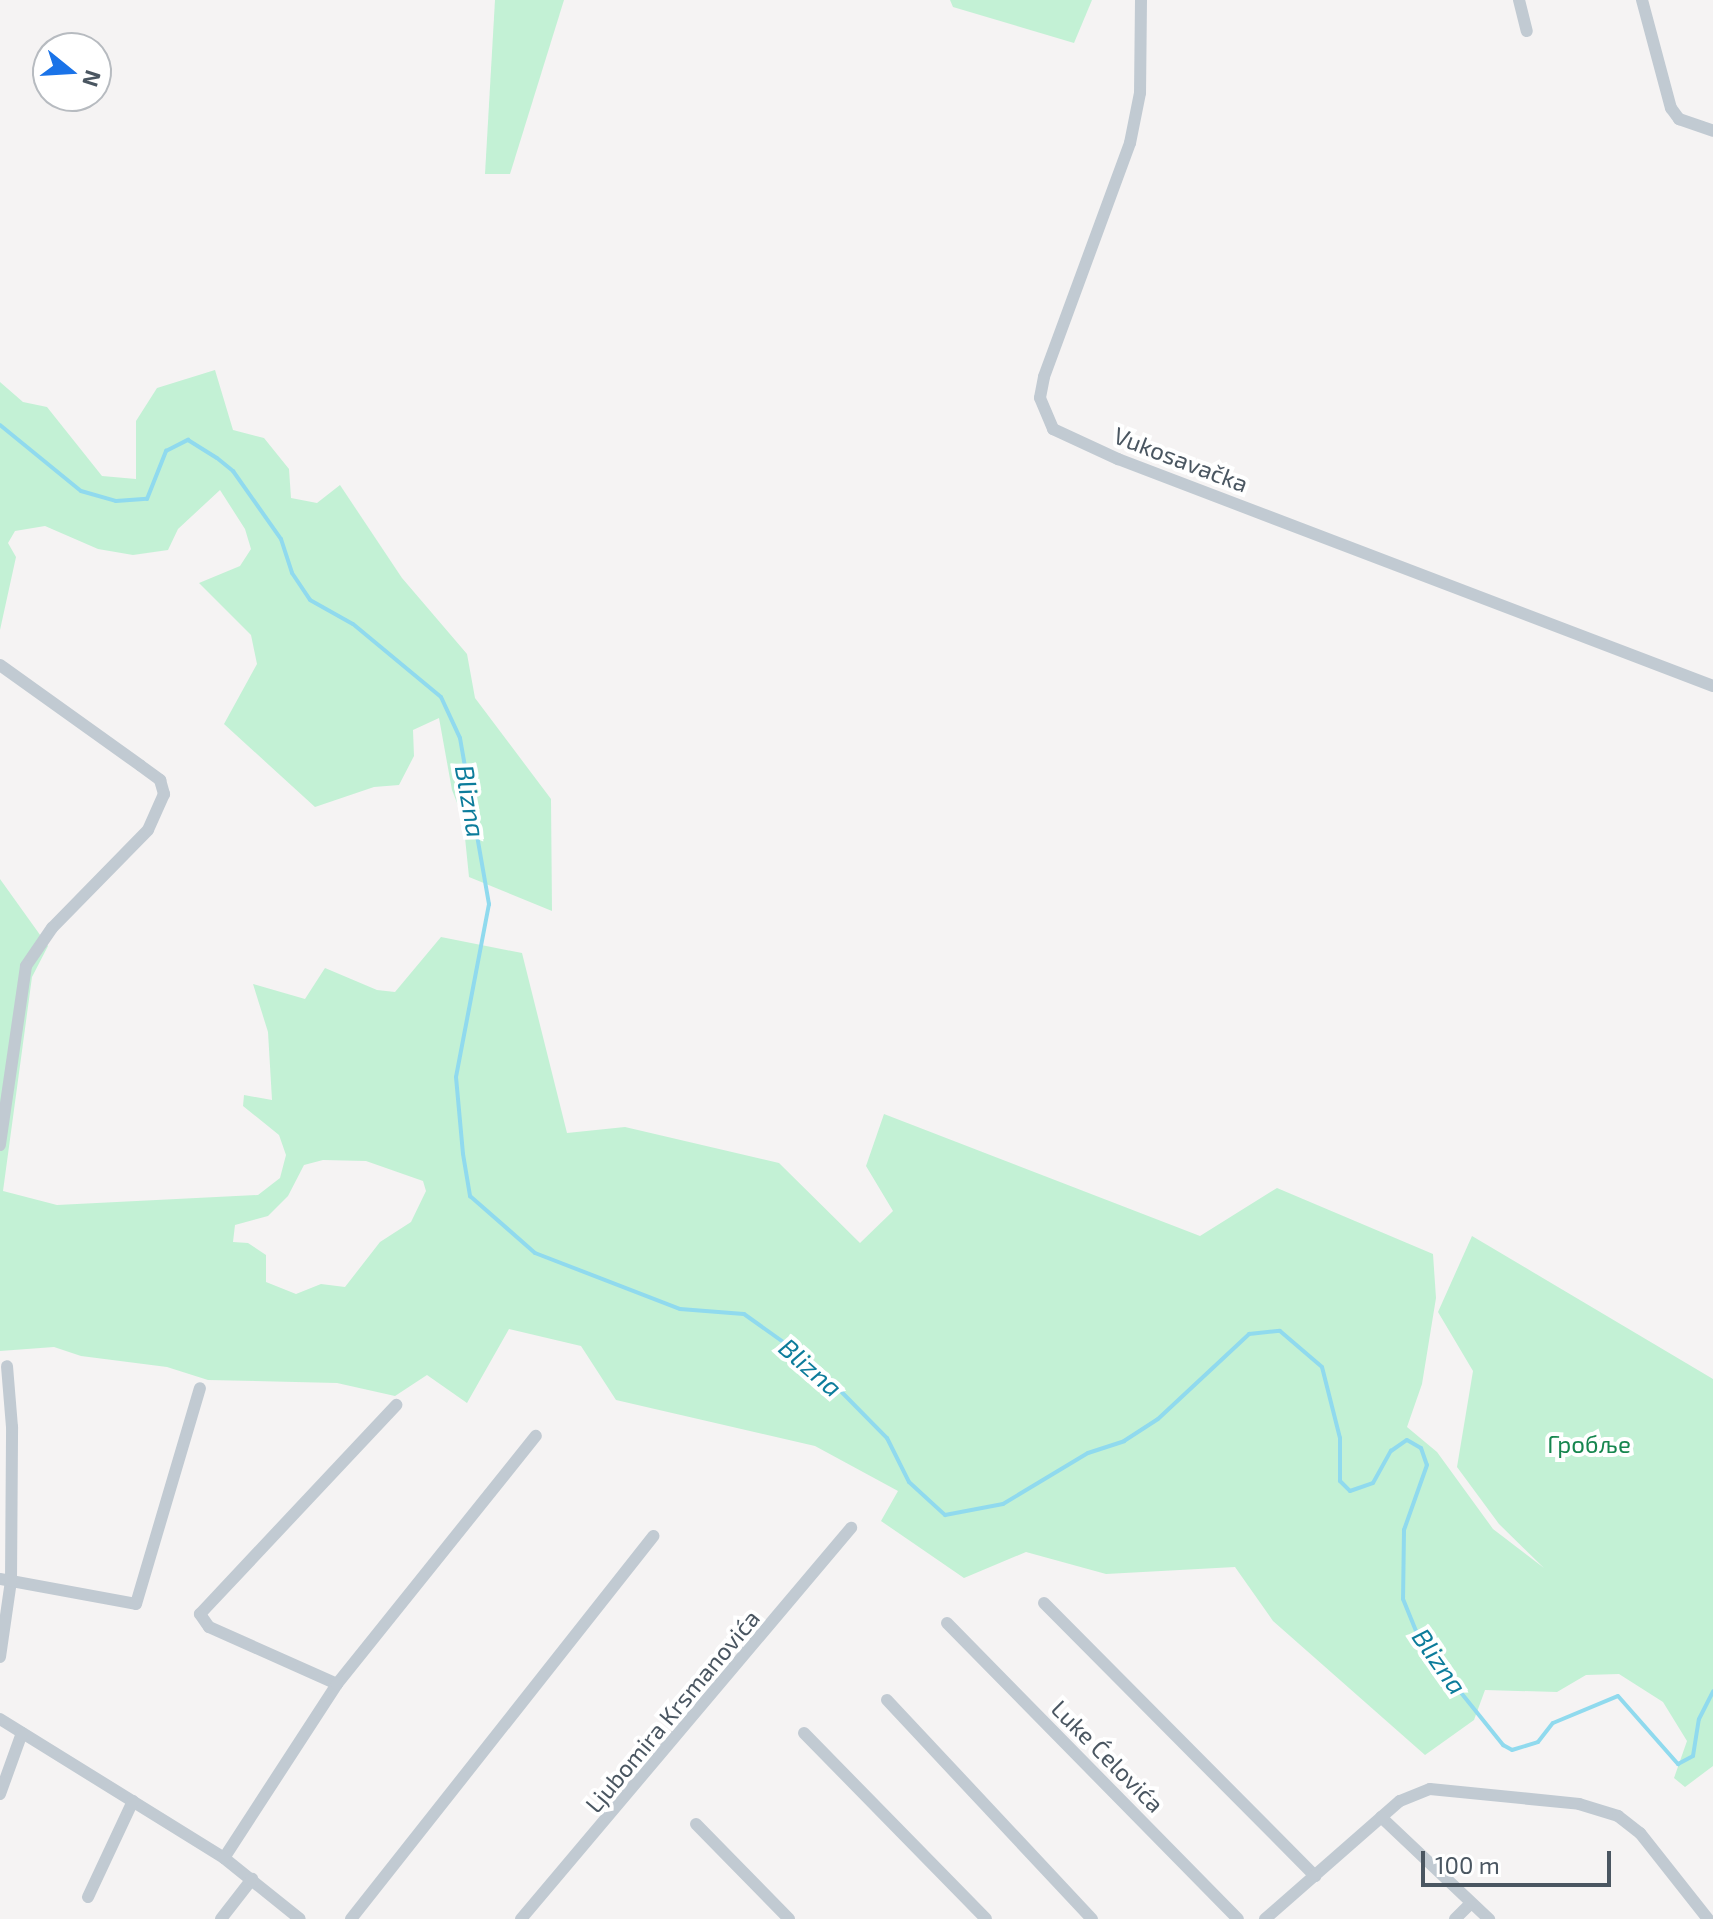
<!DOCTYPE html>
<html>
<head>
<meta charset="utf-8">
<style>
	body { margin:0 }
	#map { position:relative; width:1713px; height:1919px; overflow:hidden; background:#f5f3f3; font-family:"Exo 2",sans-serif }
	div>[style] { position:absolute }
	.green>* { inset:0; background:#c3f1d5 }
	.stream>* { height:4px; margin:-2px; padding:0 2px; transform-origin:2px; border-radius:2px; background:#90daee }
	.minor>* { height:12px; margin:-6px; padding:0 6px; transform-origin:6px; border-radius:6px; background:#c1cad2 }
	span { translate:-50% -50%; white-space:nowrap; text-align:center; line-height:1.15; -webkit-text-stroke:8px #fff; paint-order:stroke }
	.street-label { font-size:24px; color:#4a5661 }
	.park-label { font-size:24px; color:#17864f }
	.water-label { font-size:26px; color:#0c7c9b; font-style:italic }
	.north { position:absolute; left:32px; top:32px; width:80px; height:80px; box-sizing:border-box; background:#fff; border:2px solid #b7bbc0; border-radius:50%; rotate:108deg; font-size:22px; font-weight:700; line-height:32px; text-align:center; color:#4a5661 }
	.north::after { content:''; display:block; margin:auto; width:28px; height:36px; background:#1a73e8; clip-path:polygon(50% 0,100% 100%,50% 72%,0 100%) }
	.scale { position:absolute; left:1421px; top:1851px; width:190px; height:36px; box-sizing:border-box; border:4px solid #4a5661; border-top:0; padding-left:10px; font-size:24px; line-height:28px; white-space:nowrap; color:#4a5661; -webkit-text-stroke:6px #fff; paint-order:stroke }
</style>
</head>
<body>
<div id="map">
	<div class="green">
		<i style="clip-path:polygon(495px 0,564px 0,510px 174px,485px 174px)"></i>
		<i style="clip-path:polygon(950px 0,1092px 0,1074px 43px,953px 7px)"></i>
		<i style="clip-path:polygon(215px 370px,233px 430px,264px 438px,289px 469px,291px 498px,317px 503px,340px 485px,402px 578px,467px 654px,475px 698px,551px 799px,552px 911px,469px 877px,463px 818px,452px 790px,439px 718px,413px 730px,414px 756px,399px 785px,374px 787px,315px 807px,224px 724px,257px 664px,251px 635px,199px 583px,240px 566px,251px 549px,245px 529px,220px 490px,178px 529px,168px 550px,133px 555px,98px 549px,45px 526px,15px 531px,8px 543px,16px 557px,0 630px,0 382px,23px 402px,47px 407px,102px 476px,136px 479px,136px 421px,157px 388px)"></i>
		<i style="clip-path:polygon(evenodd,0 879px,48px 946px,32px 977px,3px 1191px,57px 1205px,258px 1195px,280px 1178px,286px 1155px,279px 1135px,243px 1106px,244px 1095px,272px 1100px,268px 1032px,253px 984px,305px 999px,325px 968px,377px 990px,395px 992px,441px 937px,522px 953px,567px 1133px,625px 1127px,779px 1163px,860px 1243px,893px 1211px,866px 1166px,884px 1114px,1200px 1236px,1277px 1188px,1433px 1254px,1436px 1298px,1422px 1384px,1407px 1427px,1437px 1452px,1493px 1529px,1544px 1568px,1499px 1524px,1457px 1467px,1473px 1371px,1438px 1312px,1472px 1236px,1713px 1379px,1713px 1766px,1685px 1787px,1674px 1778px,1687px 1741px,1663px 1702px,1619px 1674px,1586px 1675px,1557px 1692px,1485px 1690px,1474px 1720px,1425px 1755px,1273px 1621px,1235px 1567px,1106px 1574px,1026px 1552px,964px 1578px,881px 1521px,898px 1491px,815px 1446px,616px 1400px,581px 1346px,509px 1329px,467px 1403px,427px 1375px,395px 1396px,337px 1383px,208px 1380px,167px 1367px,81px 1356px,54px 1347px,0 1351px,0 879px,323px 1160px,366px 1161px,423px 1181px,426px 1191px,411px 1222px,380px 1242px,345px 1287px,321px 1284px,296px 1294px,266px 1282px,266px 1255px,248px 1243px,233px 1242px,235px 1225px,268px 1216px,288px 1196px,304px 1165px,323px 1160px)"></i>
	</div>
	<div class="stream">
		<i style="left:0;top:425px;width:104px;rotate:39.2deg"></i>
		<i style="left:81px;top:491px;width:36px;rotate:16deg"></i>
		<i style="left:116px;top:501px;width:31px;rotate:-4deg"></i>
		<i style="left:147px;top:499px;width:52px;rotate:-68.4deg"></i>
		<i style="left:166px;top:451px;width:25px;rotate:-27deg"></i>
		<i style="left:188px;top:440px;width:34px;rotate:32deg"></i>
		<i style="left:217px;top:458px;width:21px;rotate:39deg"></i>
		<i style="left:233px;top:471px;width:83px;rotate:54.8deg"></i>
		<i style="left:281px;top:539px;width:36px;rotate:72deg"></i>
		<i style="left:292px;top:573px;width:32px;rotate:56deg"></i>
		<i style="left:310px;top:600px;width:49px;rotate:29.2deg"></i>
		<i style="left:353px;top:624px;width:114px;rotate:39.7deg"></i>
		<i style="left:441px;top:697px;width:45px;rotate:65.1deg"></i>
		<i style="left:460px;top:738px;width:169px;rotate:80.1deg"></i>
		<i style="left:489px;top:904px;width:176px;rotate:100.8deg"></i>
		<i style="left:456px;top:1077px;width:77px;rotate:84.8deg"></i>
		<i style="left:463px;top:1154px;width:43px;rotate:80.5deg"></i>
		<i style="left:470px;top:1196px;width:86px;rotate:41.2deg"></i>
		<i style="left:535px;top:1253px;width:155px;rotate:21.1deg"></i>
		<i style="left:680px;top:1309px;width:64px;rotate:4.5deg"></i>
		<i style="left:744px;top:1314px;width:86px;rotate:35.5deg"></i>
		<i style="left:814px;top:1364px;width:104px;rotate:45.4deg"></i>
		<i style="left:887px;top:1438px;width:49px;rotate:63.4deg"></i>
		<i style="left:909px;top:1482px;width:49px;rotate:42.5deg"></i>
		<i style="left:945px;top:1515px;width:59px;rotate:-10.7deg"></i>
		<i style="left:1003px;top:1504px;width:99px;rotate:-31deg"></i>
		<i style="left:1088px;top:1453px;width:38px;rotate:-18deg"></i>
		<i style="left:1124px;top:1441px;width:40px;rotate:-32.9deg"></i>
		<i style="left:1158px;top:1419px;width:125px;rotate:-43deg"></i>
		<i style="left:1249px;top:1334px;width:31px;rotate:-6deg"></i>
		<i style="left:1280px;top:1331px;width:55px;rotate:40.6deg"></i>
		<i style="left:1322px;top:1367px;width:73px;rotate:75.8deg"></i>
		<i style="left:1340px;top:1438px;width:43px;rotate:90deg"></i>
		<i style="left:1340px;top:1481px;width:14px;rotate:45deg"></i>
		<i style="left:1350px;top:1491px;width:24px;rotate:-19deg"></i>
		<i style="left:1373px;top:1483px;width:37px;rotate:-61deg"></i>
		<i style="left:1391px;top:1451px;width:19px;rotate:-35deg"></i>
		<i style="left:1407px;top:1440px;width:16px;rotate:30deg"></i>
		<i style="left:1421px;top:1448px;width:18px;rotate:71deg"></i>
		<i style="left:1427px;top:1465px;width:69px;rotate:109.5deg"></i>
		<i style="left:1404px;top:1530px;width:69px;rotate:90.8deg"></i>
		<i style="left:1403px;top:1599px;width:48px;rotate:67.8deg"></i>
		<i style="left:1421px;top:1643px;width:131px;rotate:51.2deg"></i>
		<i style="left:1503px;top:1745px;width:10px;rotate:29deg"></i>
		<i style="left:1512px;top:1750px;width:27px;rotate:-17deg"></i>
		<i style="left:1538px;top:1742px;width:24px;rotate:-52deg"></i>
		<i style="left:1553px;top:1723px;width:70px;rotate:-22.6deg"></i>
		<i style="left:1618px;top:1696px;width:91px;rotate:48.6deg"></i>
		<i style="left:1678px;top:1764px;width:17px;rotate:-28deg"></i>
		<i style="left:1693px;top:1756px;width:37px;rotate:-81deg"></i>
		<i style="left:1699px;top:1719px;width:31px;rotate:-63deg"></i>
	</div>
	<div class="minor">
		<i style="left:1141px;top:0;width:93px;rotate:90.6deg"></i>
		<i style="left:1140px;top:93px;width:51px;rotate:101.3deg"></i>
		<i style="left:1130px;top:143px;width:249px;rotate:110.2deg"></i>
		<i style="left:1044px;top:377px;width:21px;rotate:101deg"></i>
		<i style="left:1040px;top:398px;width:34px;rotate:67deg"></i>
		<i style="left:1053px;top:429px;width:72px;rotate:24.8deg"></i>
		<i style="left:1118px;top:459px;width:637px;rotate:20.88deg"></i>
		<i style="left:1519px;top:0;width:32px;rotate:76deg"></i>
		<i style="left:1642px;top:0;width:112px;rotate:75deg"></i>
		<i style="left:1671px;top:108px;width:14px;rotate:54deg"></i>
		<i style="left:1679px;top:119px;width:36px;rotate:19deg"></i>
		<i style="left:0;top:665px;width:173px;rotate:35.6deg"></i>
		<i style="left:141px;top:766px;width:24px;rotate:36deg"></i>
		<i style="left:160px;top:780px;width:15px;rotate:74deg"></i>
		<i style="left:164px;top:794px;width:39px;rotate:114deg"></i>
		<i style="left:148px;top:830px;width:137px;rotate:134.4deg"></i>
		<i style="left:52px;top:928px;width:46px;rotate:124.4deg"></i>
		<i style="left:26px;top:966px;width:181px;rotate:98.3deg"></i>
		<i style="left:0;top:1579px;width:138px;rotate:10.4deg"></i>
		<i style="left:136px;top:1604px;width:225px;rotate:-73.5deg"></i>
		<i style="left:1044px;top:1603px;width:385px;rotate:45.2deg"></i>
		<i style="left:947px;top:1623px;width:415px;rotate:45.5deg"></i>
		<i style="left:0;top:1657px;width:77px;rotate:-81.8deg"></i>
		<i style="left:11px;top:1581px;width:154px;rotate:-89.6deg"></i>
		<i style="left:12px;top:1427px;width:61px;rotate:-94.7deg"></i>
		<i style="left:337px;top:1684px;width:140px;rotate:-156deg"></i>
		<i style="left:209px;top:1627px;width:16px;rotate:-125deg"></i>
		<i style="left:200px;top:1614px;width:287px;rotate:-46.8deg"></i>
		<i style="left:887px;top:1700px;width:300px;rotate:46.9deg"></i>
		<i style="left:0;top:1719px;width:264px;rotate:31.8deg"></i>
		<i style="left:224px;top:1858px;width:97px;rotate:38.8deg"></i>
		<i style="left:804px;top:1733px;width:260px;rotate:45.6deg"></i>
		<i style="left:0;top:1794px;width:65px;rotate:-70.2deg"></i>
		<i style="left:1381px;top:1817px;width:149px;rotate:43.4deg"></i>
		<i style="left:696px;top:1824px;width:133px;rotate:45.6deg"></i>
		<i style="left:224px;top:1858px;width:207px;rotate:-57deg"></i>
		<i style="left:337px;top:1684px;width:318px;rotate:-51.3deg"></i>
		<i style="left:88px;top:1897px;width:106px;rotate:-64.9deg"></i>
		<i style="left:221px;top:1919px;width:51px;rotate:-52.2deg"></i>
		<i style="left:351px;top:1919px;width:488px;rotate:-51.7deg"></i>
		<i style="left:521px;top:1919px;width:512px;rotate:-49.84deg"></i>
		<i style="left:1265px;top:1919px;width:179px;rotate:-41.2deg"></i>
		<i style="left:1400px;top:1801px;width:32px;rotate:-22deg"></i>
		<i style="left:1430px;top:1789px;width:150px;rotate:5.7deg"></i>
		<i style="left:1579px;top:1804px;width:41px;rotate:17.1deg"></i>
		<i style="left:1618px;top:1816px;width:28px;rotate:38deg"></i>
		<i style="left:1640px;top:1833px;width:110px;rotate:51.7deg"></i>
		<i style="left:1455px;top:1919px;width:21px;rotate:-45deg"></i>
	</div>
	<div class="street-label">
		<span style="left:1181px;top:459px;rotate:21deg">Vukosavačka</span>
		<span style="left:672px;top:1711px;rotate:-50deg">Ljubomira Krsmanovića</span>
		<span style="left:1108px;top:1756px;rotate:45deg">Luke Ćelovića</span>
	</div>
	<div class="park-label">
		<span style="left:1589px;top:1444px">Гробље</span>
	</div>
	<div class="water-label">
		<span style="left:471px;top:801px;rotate:80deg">Blizna</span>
		<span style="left:811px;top:1367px;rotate:41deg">Blizna</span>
		<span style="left:1440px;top:1661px;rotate:55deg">Blizna</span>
	</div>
	<div class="north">N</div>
	<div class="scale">100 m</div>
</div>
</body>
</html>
